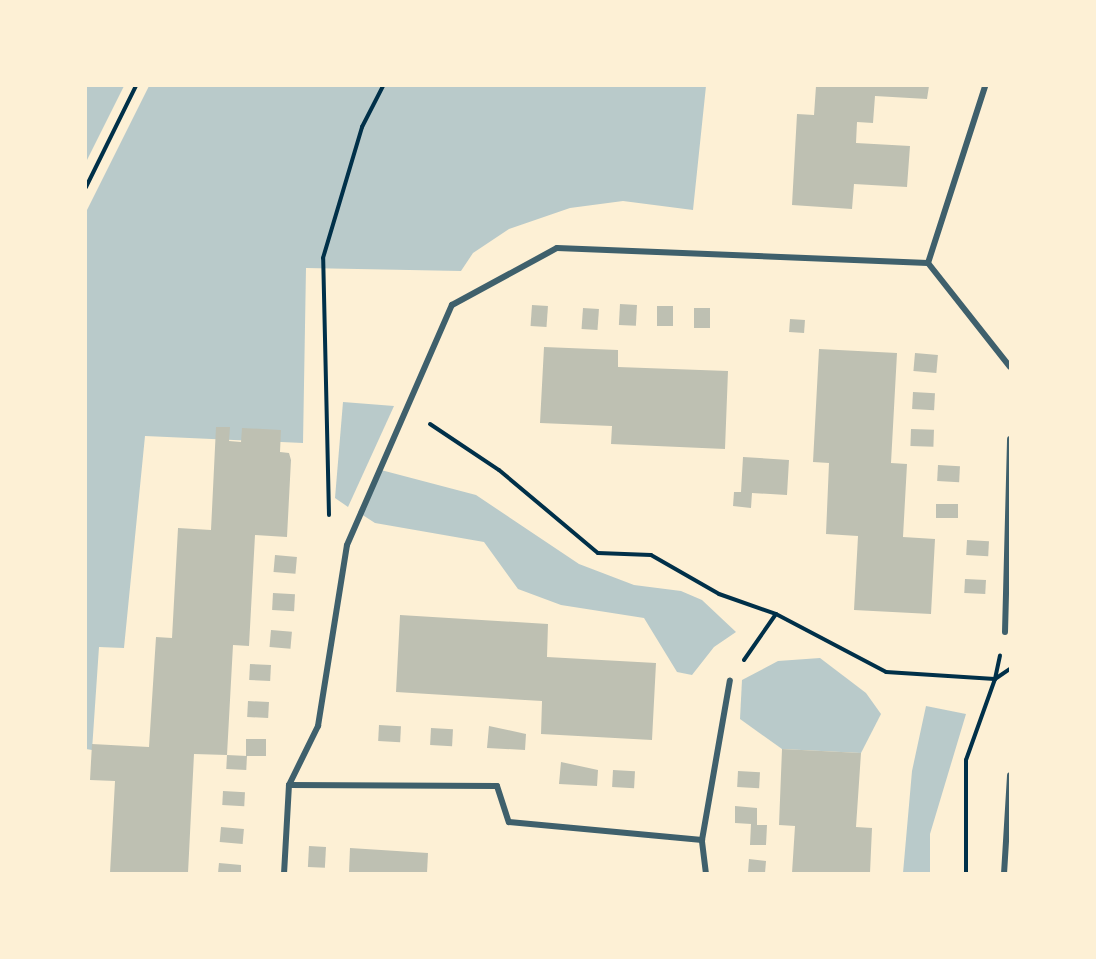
<!DOCTYPE html>
<html>
<head>
<meta charset="utf-8">
<style>
	body { margin:0 }
	#map { position:relative; width:1096px; height:959px; overflow:hidden; background:#fdf0d5; font-family:"Fira Sans",sans-serif }
	div>[style] { position:absolute }
	.green>* { inset:0; background:#b9caca }
	.building>* { inset:0; background:#bec0b2; transform-origin:0 0 }
	.path>* { height:4px; margin:-2px; padding:0 2px; transform-origin:2px; border-radius:2px; background:#003049 }
	.minor>* { height:6px; margin:-3px; padding:0 3px; transform-origin:3px; border-radius:3px; background:#3f606c }
	span { translate:-50% -50%; white-space:nowrap; text-align:center; line-height:1.15; -webkit-text-stroke:4.5px #fdf0d5; paint-order:stroke }
	.frame { position:absolute; inset:0; border:87px solid #fdf0d5; pointer-events:none }
</style>
</head>
<body>
<div id="map">
	<div class="green">
		<i style="clip-path:polygon(86px 86px,124px 86px,86px 162px)"></i>
		<i style="clip-path:polygon(149px 86px,706px 86px,693px 210px,623px 201px,570px 208px,509px 229px,473px 253px,461px 271px,306px 268px,303px 443px,145px 436px,124px 648px,99px 647px,92px 750px,86px 749px,86px 212px)"></i>
		<i style="clip-path:polygon(343px 402px,394px 406px,348px 507px,335px 498px)"></i>
		<i style="clip-path:polygon(381px 470px,476px 495px,579px 564px,634px 585px,681px 591px,702px 600px,736px 632px,714px 647px,692px 675px,677px 672px,644px 618px,561px 605px,518px 589px,484px 542px,375px 523px,358px 512px)"></i>
		<i style="clip-path:polygon(820px 658px,866px 693px,881px 714px,861px 753px,782px 749px,740px 719px,742px 680px,778px 661px)"></i>
		<i style="clip-path:polygon(926px 706px,966px 714px,930px 834px,930px 873px,903px 873px,912px 771px)"></i>
	</div>
	<div class="building">
		<i style="clip-path:polygon(816px 86px,929px 86px,927px 99px,875px 96px,873px 123px,857px 122px,856px 143px,910px 146px,907px 187px,854px 184px,852px 209px,792px 205px,797px 114px,814px 115px)"></i>
		<i style="left:620px;top:304px;width:17px;height:21px;rotate:3deg"></i>
		<i style="left:532px;top:305px;width:16px;height:21px;rotate:4deg"></i>
		<i style="left:657px;top:306px;width:16px;height:20px"></i>
		<i style="left:583px;top:308px;width:16px;height:21px;rotate:4deg"></i>
		<i style="left:694px;top:308px;width:16px;height:20px"></i>
		<i style="left:790px;top:319px;width:15px;height:13px;rotate:4deg"></i>
		<i style="clip-path:polygon(544px 347px,618px 350px,618px 367px,728px 371px,725px 449px,611px 444px,612px 426px,540px 423px)"></i>
		<i style="clip-path:polygon(819px 349px,897px 353px,891px 463px,907px 464px,903px 537px,935px 539px,931px 614px,854px 610px,858px 536px,826px 534px,829px 463px,813px 462px)"></i>
		<i style="left:915px;top:353px;width:23px;height:18px;rotate:5deg"></i>
		<i style="left:913px;top:392px;width:22px;height:17px;rotate:3deg"></i>
		<i style="clip-path:polygon(216px 427px,230px 427px,229px 441px,241px 442px,242px 428px,281px 430px,280px 452px,289px 453px,291px 460px,287px 537px,255px 535px,249px 646px,233px 645px,227px 755px,194px 754px,188px 873px,110px 873px,115px 781px,90px 780px,92px 744px,149px 747px,156px 637px,172px 638px,178px 528px,211px 530px)"></i>
		<i style="left:911px;top:429px;width:23px;height:17px;rotate:2deg"></i>
		<i style="clip-path:polygon(743px 457px,789px 460px,787px 495px,752px 493px,751px 508px,733px 506px,734px 492px,741px 492px)"></i>
		<i style="left:938px;top:465px;width:22px;height:16px;rotate:3deg"></i>
		<i style="left:936px;top:504px;width:22px;height:14px"></i>
		<i style="left:967px;top:540px;width:22px;height:15px;rotate:3deg"></i>
		<i style="left:275px;top:555px;width:22px;height:17px;rotate:5deg"></i>
		<i style="left:965px;top:579px;width:21px;height:14px;rotate:3deg"></i>
		<i style="left:273px;top:593px;width:22px;height:17px;rotate:3deg"></i>
		<i style="clip-path:polygon(400px 615px,548px 624px,547px 657px,656px 663px,652px 740px,541px 734px,542px 701px,396px 692px)"></i>
		<i style="left:271px;top:630px;width:21px;height:17px;rotate:5deg"></i>
		<i style="left:250px;top:664px;width:21px;height:16px;rotate:3deg"></i>
		<i style="left:248px;top:701px;width:21px;height:16px;rotate:3deg"></i>
		<i style="left:379px;top:725px;width:22px;height:16px;rotate:3deg"></i>
		<i style="clip-path:polygon(489px 726px,526px 734px,525px 750px,487px 748px)"></i>
		<i style="left:431px;top:728px;width:22px;height:17px;rotate:3deg"></i>
		<i style="left:246px;top:739px;width:20px;height:17px"></i>
		<i style="clip-path:polygon(782px 749px,861px 753px,856px 827px,872px 828px,870px 873px,792px 873px,795px 826px,779px 825px)"></i>
		<i style="left:227px;top:755px;width:20px;height:14px;rotate:3deg"></i>
		<i style="clip-path:polygon(561px 762px,598px 770px,597px 786px,559px 784px)"></i>
		<i style="left:613px;top:770px;width:22px;height:17px;rotate:3deg"></i>
		<i style="left:738px;top:771px;width:22px;height:16px;rotate:3deg"></i>
		<i style="left:223px;top:791px;width:22px;height:14px;rotate:3deg"></i>
		<i style="clip-path:polygon(735px 806px,757px 808px,757px 825px,767px 825px,766px 845px,750px 845px,751px 824px,735px 823px)"></i>
		<i style="left:221px;top:827px;width:23px;height:15px;rotate:5deg"></i>
		<i style="left:309px;top:846px;width:17px;height:21px;rotate:3deg"></i>
		<i style="clip-path:polygon(350px 848px,428px 853px,427px 873px,349px 873px)"></i>
		<i style="clip-path:polygon(749px 859px,766px 861px,765px 873px,748px 873px)"></i>
		<i style="clip-path:polygon(219px 863px,241px 865px,241px 873px,218px 873px)"></i>
	</div>
	<div class="path">
		<i style="left:86px;top:187px;width:113px;rotate:-63.7deg"></i>
		<i style="left:430px;top:424px;width:83px;rotate:33.7deg"></i>
		<i style="left:499px;top:470px;width:129px;rotate:40deg"></i>
		<i style="left:598px;top:553px;width:53px;rotate:2.2deg"></i>
		<i style="left:651px;top:555px;width:78px;rotate:29.8deg"></i>
		<i style="left:719px;top:594px;width:60px;rotate:19.3deg"></i>
		<i style="left:329px;top:515px;width:257px;rotate:-91.3deg"></i>
		<i style="left:323px;top:258px;width:137px;rotate:-73.4deg"></i>
		<i style="left:362px;top:127px;width:46px;rotate:-62.9deg"></i>
		<i style="left:744px;top:660px;width:56px;rotate:-55.2deg"></i>
		<i style="left:776px;top:614px;width:124px;rotate:27.8deg"></i>
		<i style="left:886px;top:672px;width:109px;rotate:3.7deg"></i>
		<i style="left:995px;top:679px;width:24px;rotate:-78deg"></i>
		<i style="left:966px;top:874px;width:114px;rotate:-90deg"></i>
		<i style="left:966px;top:760px;width:86px;rotate:-70.3deg"></i>
		<i style="left:995px;top:679px;width:18px;rotate:-34deg"></i>
	</div>
	<div class="minor">
		<i style="left:928px;top:263px;width:186px;rotate:-72.1deg"></i>
		<i style="left:1005px;top:632px;width:193px;rotate:-88.5deg"></i>
		<i style="left:289px;top:785px;width:208px;rotate:0.3deg"></i>
		<i style="left:497px;top:786px;width:38px;rotate:72deg"></i>
		<i style="left:509px;top:822px;width:194px;rotate:5.3deg"></i>
		<i style="left:284px;top:874px;width:89px;rotate:-86.8deg"></i>
		<i style="left:289px;top:785px;width:66px;rotate:-63.8deg"></i>
		<i style="left:318px;top:726px;width:183px;rotate:-80.9deg"></i>
		<i style="left:347px;top:545px;width:262px;rotate:-66.4deg"></i>
		<i style="left:452px;top:305px;width:119px;rotate:-28.5deg"></i>
		<i style="left:557px;top:248px;width:371px;rotate:2.3deg"></i>
		<i style="left:928px;top:263px;width:132px;rotate:51.7deg"></i>
		<i style="left:706px;top:874px;width:34px;rotate:-97deg"></i>
		<i style="left:702px;top:840px;width:162px;rotate:-80.1deg"></i>
		<i style="left:1004px;top:874px;width:99px;rotate:-86.5deg"></i>
	</div>
	<div class="frame"></div>
</div>
</body>
</html>
